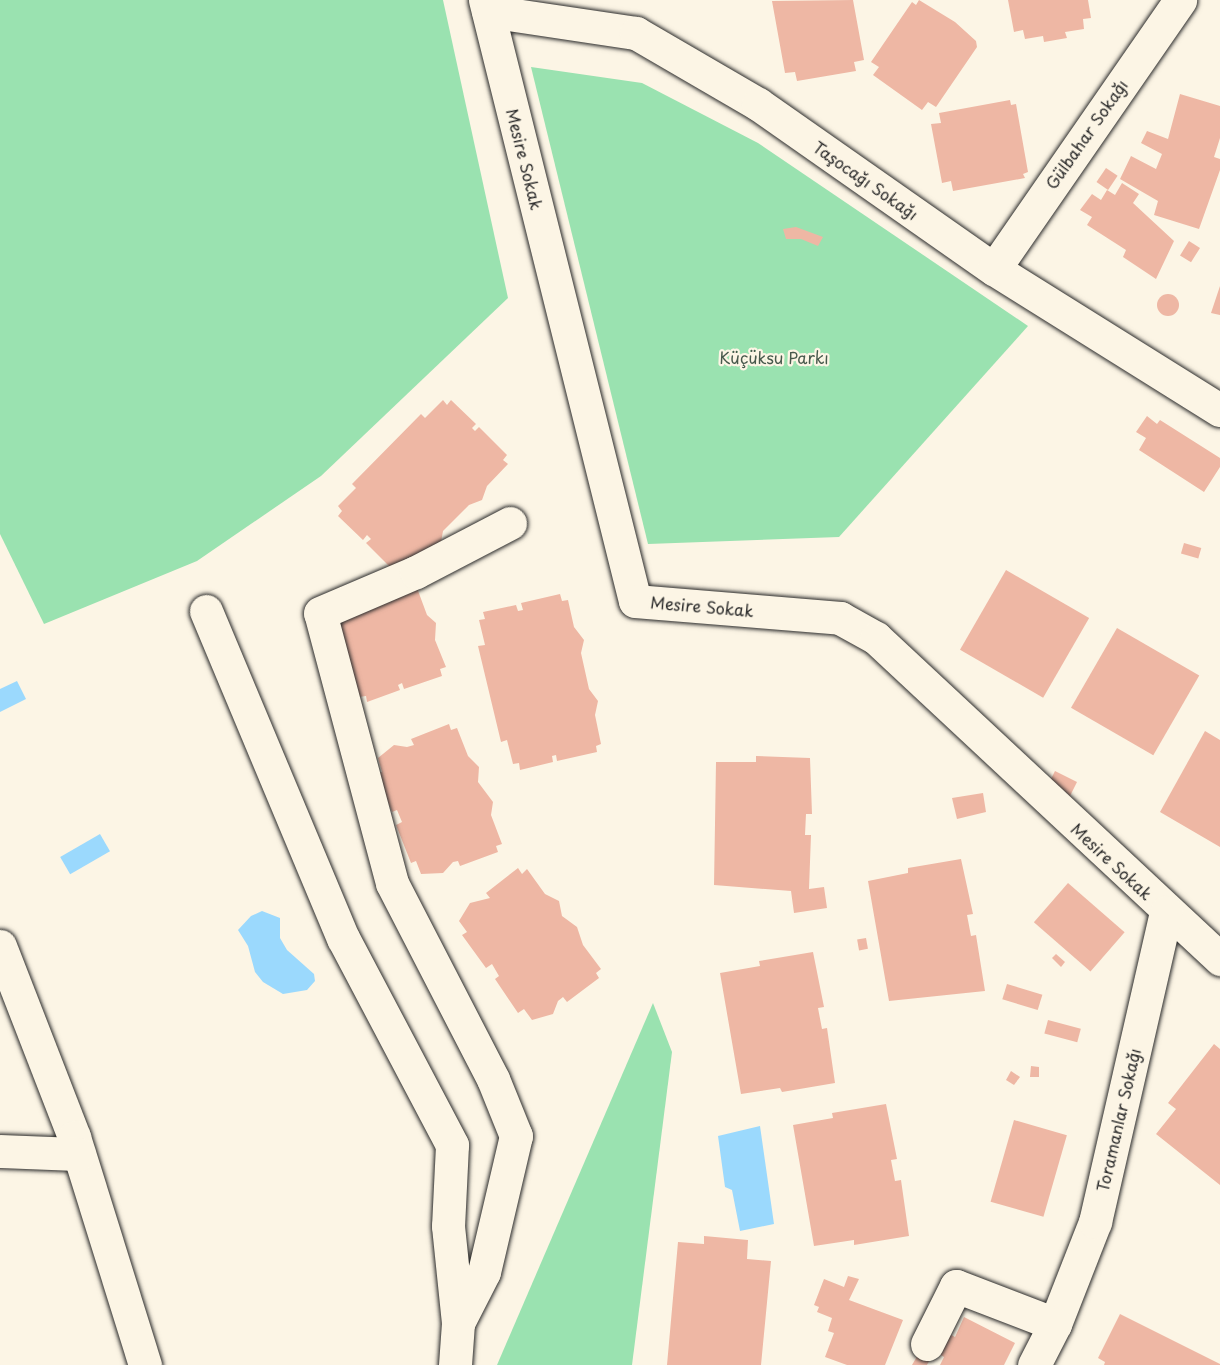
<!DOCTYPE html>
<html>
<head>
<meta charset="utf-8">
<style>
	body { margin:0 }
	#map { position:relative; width:1220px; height:1365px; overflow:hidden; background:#fcf5e5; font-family:"Playpen Sans",sans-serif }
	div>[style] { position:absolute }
	.green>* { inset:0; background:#9ae2b0 }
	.water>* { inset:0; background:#9bd9fd; transform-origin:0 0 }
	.building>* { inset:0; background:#eeb7a4; transform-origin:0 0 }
	.round { border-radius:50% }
	.roads { filter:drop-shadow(0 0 2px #2b2b2b) drop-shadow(0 0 2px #2b2b2b) }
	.minor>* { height:33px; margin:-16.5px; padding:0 16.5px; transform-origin:16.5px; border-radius:16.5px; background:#fcf5e5 }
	span { translate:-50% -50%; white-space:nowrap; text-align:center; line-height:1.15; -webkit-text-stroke:4.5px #fcf5e5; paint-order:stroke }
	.street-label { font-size:16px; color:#2b2b2b }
	.park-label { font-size:16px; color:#47594c }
</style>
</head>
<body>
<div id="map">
	<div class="green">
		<i style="clip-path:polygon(0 0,443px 0,508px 298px,321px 476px,197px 561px,44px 624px,0 534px)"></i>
		<i style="clip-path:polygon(531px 67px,642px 83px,758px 143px,1028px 326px,839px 537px,648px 544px)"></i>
		<i style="clip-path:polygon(653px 1003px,672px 1052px,632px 1365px,497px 1365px)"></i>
	</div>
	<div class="water">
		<i style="clip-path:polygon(17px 681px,26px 699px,0 712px,0 689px)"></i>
		<i style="left:100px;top:834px;width:20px;height:46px;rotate:60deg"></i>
		<i style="clip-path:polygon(262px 911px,280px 918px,280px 938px,287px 950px,314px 974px,315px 981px,307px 990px,283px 994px,263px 982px,255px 972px,248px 946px,238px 930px,251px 916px)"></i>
		<i style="clip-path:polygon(760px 1126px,774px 1224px,740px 1231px,732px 1190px,725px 1187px,718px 1136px)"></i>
	</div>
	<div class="building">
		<i style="clip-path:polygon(853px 0,864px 60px,854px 62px,856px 71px,797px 81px,795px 72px,785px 73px,772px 1px)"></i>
		<i style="clip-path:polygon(919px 0,955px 22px,976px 41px,977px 47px,936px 107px,928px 102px,922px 110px,873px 75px,879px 67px,871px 62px,912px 2px,916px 5px)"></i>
		<i style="clip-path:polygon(1008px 0,1088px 0,1091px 18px,1083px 19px,1084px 29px,1065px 32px,1067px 38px,1044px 42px,1043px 36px,1025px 39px,1023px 30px,1014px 32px)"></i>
		<i style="clip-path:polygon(1180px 94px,1220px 106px,1220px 138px,1214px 157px,1220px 159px,1220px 170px,1199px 229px,1154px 215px,1158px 201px,1120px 179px,1131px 156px,1156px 169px,1162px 154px,1141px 143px,1147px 131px,1168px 139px)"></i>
		<i style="clip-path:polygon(1010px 100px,1011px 105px,1016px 104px,1028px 172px,1023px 174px,1025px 178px,953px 191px,951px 181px,942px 183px,931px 124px,941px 123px,939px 113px)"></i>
		<i style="left:1106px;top:168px;width:14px;height:17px;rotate:34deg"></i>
		<i style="clip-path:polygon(1122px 183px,1139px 194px,1133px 203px,1174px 241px,1156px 279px,1123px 257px,1126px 250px,1087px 225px,1092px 217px,1080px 210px,1092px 194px,1101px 200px,1107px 190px,1115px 195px)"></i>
		<i style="clip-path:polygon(796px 227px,823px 237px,818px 246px,801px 239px,786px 239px,783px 229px)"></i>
		<i style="left:1189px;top:241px;width:13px;height:17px;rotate:32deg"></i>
		<i style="clip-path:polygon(1220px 286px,1220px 315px,1211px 313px)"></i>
		<i class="round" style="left:1157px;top:294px;width:22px;height:22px"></i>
		<i style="clip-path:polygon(443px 400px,447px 405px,451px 400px,476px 424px,472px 428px,475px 431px,479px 427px,507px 455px,503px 460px,508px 464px,487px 486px,482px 500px,469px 505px,443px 531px,441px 542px,394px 571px,366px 543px,371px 539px,367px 535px,363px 540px,338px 516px,342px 511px,338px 506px,356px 488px,352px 484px,421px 414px,425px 418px)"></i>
		<i style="clip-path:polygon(1147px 416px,1157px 424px,1160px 420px,1220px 458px,1220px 467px,1204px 492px,1139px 450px,1146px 438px,1136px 432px)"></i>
		<i style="left:1184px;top:543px;width:18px;height:11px;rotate:16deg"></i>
		<i style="left:1006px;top:570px;width:96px;height:92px;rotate:30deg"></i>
		<i style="clip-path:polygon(417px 588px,427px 615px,436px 623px,435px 640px,446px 667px,440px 669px,442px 676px,404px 689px,402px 683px,398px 685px,400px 690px,367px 702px,366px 696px,359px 697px,331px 618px)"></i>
		<i style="clip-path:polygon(560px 594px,562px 601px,568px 600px,574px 627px,584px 640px,581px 653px,589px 689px,598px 701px,595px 715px,601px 744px,596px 746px,597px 752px,557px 761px,556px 755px,552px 756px,553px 762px,520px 770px,519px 763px,513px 764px,507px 740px,501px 742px,478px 646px,485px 645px,479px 620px,485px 619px,483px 612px,516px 605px,518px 611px,523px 610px,521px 603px)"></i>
		<i style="left:1117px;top:628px;width:95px;height:92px;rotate:30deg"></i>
		<i style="clip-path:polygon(449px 724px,451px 730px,457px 728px,468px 756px,479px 767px,478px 782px,493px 802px,491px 815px,502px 844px,496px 846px,498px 852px,460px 866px,458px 861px,453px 862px,443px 873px,421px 874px,416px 861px,411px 863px,396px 825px,402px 822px,397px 810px,392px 812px,377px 774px,382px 772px,378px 758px,394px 745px,407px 747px,414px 745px,411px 739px)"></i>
		<i style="clip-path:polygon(1205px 731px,1220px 740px,1220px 847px,1160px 812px)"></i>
		<i style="clip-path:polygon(756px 756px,810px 758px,812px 814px,806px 814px,805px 835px,811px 835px,809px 889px,824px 887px,827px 908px,794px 913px,791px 891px,714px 885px,716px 762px,756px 762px)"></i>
		<i style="clip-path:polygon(1055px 771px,1077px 782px,1070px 796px,1051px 779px)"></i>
		<i style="clip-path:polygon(983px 793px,986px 812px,957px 819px,952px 798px)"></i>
		<i style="clip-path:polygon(961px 859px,973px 914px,967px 915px,971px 936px,976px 935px,985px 991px,889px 1001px,868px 881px,908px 873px,908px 868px)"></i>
		<i style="clip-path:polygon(518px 868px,522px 874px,527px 869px,545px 894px,559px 901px,562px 916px,577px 927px,583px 945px,601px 969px,596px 973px,599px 978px,567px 1002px,563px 997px,558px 1001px,553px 1014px,532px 1020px,524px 1009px,518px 1013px,495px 979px,499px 976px,492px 964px,486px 968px,462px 935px,467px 932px,459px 921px,470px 903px,490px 898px,486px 893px)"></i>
		<i style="left:1068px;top:883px;width:75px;height:52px;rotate:41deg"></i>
		<i style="left:866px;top:938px;width:11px;height:9px;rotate:80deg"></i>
		<i style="clip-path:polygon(813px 952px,824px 1007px,818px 1008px,822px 1029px,827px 1028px,835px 1083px,782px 1092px,780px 1088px,741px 1094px,720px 973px,760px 966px,759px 961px)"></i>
		<i style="clip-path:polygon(1056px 954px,1065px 962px,1061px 967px,1052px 958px)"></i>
		<i style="left:1007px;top:984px;width:37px;height:16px;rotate:17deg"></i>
		<i style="left:1048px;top:1020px;width:34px;height:14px;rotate:15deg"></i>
		<i style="clip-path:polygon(1214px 1044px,1220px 1049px,1220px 1185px,1156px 1134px,1176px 1109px,1168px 1103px)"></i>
		<i style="clip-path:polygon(1031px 1066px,1039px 1067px,1039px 1077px,1030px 1077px)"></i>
		<i style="clip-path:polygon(1011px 1071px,1020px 1077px,1014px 1085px,1006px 1080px)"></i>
		<i style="clip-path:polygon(886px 1104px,897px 1159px,891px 1160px,895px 1181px,901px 1180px,909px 1236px,854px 1245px,854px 1240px,814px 1246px,793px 1125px,833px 1118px,832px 1113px)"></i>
		<i style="left:1014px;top:1120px;width:55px;height:85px;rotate:16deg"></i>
		<i style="clip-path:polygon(704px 1236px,748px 1240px,747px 1259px,771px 1261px,761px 1365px,667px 1365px,678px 1242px,704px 1244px)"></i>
		<i style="clip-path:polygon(848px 1276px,859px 1279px,849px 1300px,903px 1320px,885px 1365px,847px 1365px,825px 1357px,834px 1333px,828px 1331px,832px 1318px,817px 1312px,819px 1307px,814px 1305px,824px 1279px,844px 1287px)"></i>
		<i style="clip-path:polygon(1120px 1314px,1220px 1364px,1220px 1365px,1104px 1365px,1105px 1362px,1098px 1358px)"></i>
		<i style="clip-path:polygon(964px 1317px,1015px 1343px,1004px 1365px,940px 1365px,944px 1357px,934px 1351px,944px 1331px,955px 1337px)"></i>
		<i style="clip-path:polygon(919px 1353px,929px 1361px,927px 1365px,912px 1365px)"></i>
	</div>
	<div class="roads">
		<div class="minor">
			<i style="left:485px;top:0;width:619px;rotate:75.99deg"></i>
			<i style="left:635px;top:601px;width:206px;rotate:4.7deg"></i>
			<i style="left:840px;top:618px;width:41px;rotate:29.1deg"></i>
			<i style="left:876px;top:638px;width:471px;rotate:43deg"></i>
			<i style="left:488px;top:11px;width:150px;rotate:8.5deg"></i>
			<i style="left:636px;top:33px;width:141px;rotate:30.2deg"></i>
			<i style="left:758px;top:104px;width:288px;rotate:35deg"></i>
			<i style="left:994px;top:269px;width:266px;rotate:32deg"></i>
			<i style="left:994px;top:269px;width:327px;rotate:-55.3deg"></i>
			<i style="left:206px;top:611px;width:355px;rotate:67.3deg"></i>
			<i style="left:343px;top:938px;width:234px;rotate:62.2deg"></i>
			<i style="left:452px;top:1145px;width:81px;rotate:92.8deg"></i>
			<i style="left:448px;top:1226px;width:98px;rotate:84.1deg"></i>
			<i style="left:458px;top:1323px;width:42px;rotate:94.1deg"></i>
			<i style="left:0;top:946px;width:205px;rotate:68.8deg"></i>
			<i style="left:74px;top:1137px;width:239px;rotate:72.7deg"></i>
			<i style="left:0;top:1151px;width:79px;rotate:2.2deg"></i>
			<i style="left:458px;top:1323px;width:57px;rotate:-63deg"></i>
			<i style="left:484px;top:1272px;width:140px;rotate:-76.8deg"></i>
			<i style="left:516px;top:1136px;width:61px;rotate:-112deg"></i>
			<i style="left:493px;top:1079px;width:220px;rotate:-117.3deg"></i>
			<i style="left:392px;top:883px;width:279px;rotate:-104.9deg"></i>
			<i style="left:320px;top:613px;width:104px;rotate:-23.1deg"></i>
			<i style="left:416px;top:572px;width:106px;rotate:-27.5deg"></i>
			<i style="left:1055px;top:1324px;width:110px;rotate:-68.6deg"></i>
			<i style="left:1095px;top:1222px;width:318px;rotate:-77.1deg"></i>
			<i style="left:927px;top:1344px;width:65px;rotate:-63.4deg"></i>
			<i style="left:956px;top:1286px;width:106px;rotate:21deg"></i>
			<i style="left:1055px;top:1324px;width:46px;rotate:117.1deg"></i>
		</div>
	</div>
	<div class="street-label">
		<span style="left:1086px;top:134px;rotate:-55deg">Gülbahar Sokağı</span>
		<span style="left:525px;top:159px;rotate:76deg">Mesire Sokak</span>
		<span style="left:866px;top:180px;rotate:35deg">Taşocağı Sokağı</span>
		<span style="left:702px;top:606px;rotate:5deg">Mesire Sokak</span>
		<span style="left:1112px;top:861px;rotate:43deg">Mesire Sokak</span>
		<span style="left:1118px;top:1120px;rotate:-77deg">Toramanlar Sokağı</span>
	</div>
	<div class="park-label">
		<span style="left:774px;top:357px">Küçüksu Parkı</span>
	</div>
</div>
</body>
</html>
